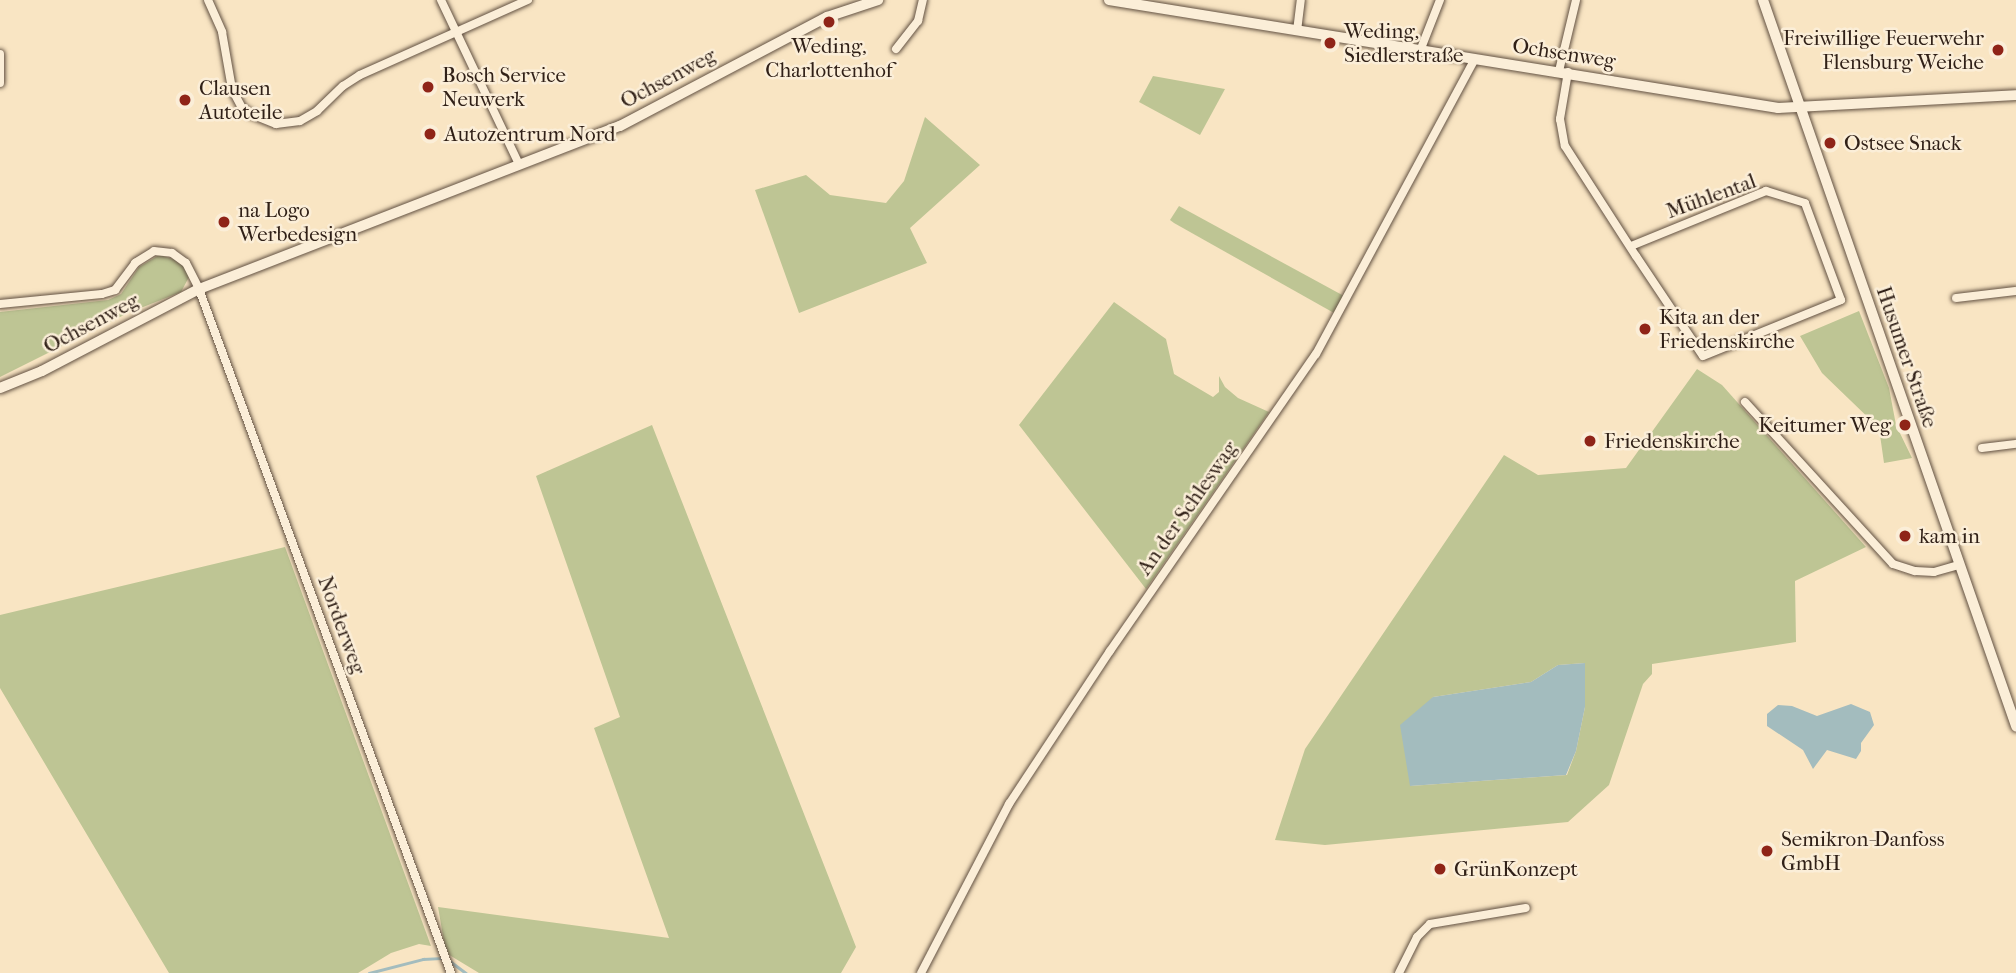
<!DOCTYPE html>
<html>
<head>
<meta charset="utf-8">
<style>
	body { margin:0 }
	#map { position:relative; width:2016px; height:973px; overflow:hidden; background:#f9e5c3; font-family:"IM FELL French Canon",serif }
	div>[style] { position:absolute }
	.green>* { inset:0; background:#bec594 }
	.water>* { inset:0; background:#a3bcbe }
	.stream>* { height:2.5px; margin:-1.25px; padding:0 1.25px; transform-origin:1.25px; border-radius:1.25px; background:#a3bcbe }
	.roads { filter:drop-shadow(0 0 2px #625142) drop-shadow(0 0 2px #625142) }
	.minor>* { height:8px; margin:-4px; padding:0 4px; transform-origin:4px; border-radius:4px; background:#fbeed8 }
	.tertiary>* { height:10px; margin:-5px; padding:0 5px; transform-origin:5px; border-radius:5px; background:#fbeed8 }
	.secondary>* { height:10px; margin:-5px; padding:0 5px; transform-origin:5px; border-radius:5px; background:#fbeed8 }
	.dots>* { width:19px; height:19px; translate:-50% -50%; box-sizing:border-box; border:4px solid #fbeed8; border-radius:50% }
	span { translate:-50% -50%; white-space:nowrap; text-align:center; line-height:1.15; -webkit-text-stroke:5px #fbeed8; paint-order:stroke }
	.poi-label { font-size:21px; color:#302017 }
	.left { translate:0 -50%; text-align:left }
	.right { translate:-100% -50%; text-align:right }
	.street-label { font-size:21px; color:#302017 }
</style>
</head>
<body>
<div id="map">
	<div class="green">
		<i style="clip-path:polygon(1153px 76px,1225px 89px,1200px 135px,1139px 102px)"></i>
		<i style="clip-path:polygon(925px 117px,980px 165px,910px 228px,927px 263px,799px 313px,755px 190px,806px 175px,830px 195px,886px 203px,904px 181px)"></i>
		<i style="clip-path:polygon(1179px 206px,1344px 296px,1334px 313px,1174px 223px,1170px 220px)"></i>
		<i style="clip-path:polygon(159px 255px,180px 261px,186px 268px,189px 277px,181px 292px,128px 313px,0 377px,0 312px,108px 300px,121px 294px,139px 267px)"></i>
		<i style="clip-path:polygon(1114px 302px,1166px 339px,1174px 374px,1213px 397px,1219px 392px,1219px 376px,1225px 387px,1238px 398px,1269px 412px,1146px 589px,1019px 425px)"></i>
		<i style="clip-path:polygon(1859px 311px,1889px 388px,1896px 425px,1912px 458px,1884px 463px,1879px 428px,1822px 373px,1800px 336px)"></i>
		<i style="clip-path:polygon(evenodd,1697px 369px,1722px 385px,1866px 547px,1795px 581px,1796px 642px,1652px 664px,1652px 674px,1643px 684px,1609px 785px,1568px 822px,1325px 845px,1275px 840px,1305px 749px,1504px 455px,1538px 475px,1626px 468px,1697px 369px,1585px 663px,1585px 707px,1576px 751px,1567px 775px,1410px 786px,1433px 697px,1531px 682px,1558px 665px,1585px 663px)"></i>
		<i style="clip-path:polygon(652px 425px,856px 947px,841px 973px,479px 973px,446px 953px,438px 907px,669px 938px,594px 728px,620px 717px,536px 476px)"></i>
		<i style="clip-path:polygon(285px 547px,431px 946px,419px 944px,391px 953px,358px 973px,169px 973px,0 688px,0 615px)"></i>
	</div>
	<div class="water">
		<i style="clip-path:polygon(1585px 663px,1585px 707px,1576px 751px,1566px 775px,1410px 786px,1400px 725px,1433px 697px,1531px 682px,1558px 665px)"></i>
		<i style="clip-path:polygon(1778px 705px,1792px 706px,1817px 716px,1851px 704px,1870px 712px,1874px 725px,1861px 743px,1861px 751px,1856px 759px,1827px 750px,1813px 769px,1803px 750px,1767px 726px,1767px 714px)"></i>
	</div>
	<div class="stream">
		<i style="left:450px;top:961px;width:20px;rotate:37deg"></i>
		<i style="left:369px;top:973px;width:56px;rotate:-14.5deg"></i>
		<i style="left:423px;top:959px;width:21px;rotate:-3deg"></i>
	</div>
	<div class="roads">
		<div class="minor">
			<i style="left:208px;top:0;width:35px;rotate:66deg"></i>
			<i style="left:222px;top:32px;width:58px;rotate:80deg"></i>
			<i style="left:232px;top:89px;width:21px;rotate:62deg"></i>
			<i style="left:242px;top:108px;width:11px;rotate:34deg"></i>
			<i style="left:251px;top:114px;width:27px;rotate:22deg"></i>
			<i style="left:276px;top:124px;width:24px;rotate:-7deg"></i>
			<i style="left:300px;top:121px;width:20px;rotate:-30deg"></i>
			<i style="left:317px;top:111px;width:36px;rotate:-44deg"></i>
			<i style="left:343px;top:86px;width:20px;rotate:-33deg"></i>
			<i style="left:360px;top:75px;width:184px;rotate:-24.1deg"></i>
			<i style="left:441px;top:0;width:182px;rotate:64.6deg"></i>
			<i style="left:1297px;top:31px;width:31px;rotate:-83deg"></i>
			<i style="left:896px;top:49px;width:36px;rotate:-52deg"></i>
			<i style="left:918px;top:21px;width:22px;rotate:-77deg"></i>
			<i style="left:1420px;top:51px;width:55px;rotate:-68.6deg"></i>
			<i style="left:0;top:54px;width:29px;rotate:90deg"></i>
			<i style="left:1559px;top:71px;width:73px;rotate:-76.5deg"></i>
			<i style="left:1568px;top:72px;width:48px;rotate:99.7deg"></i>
			<i style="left:1560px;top:119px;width:27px;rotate:80deg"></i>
			<i style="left:1565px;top:146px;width:131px;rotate:57.2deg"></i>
			<i style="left:1636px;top:256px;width:120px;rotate:56.2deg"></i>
			<i style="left:1703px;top:356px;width:149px;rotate:-22.1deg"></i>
			<i style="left:1841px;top:300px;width:103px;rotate:-110.4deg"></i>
			<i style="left:1805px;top:203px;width:41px;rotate:-162.9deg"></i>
			<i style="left:1766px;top:191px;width:146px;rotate:157.8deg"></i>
			<i style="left:1956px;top:298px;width:60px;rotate:-6.7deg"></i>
			<i style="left:0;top:304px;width:102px;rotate:-5.6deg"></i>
			<i style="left:102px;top:294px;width:14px;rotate:-17deg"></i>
			<i style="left:115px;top:290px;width:34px;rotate:-53deg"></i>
			<i style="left:135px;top:263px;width:22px;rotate:-32deg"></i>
			<i style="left:154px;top:251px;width:18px;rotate:6deg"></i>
			<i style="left:172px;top:253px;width:17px;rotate:36deg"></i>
			<i style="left:186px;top:263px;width:29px;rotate:63deg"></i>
			<i style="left:199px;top:289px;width:729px;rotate:69.78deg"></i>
			<i style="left:1745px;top:402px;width:219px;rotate:47.6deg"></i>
			<i style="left:1893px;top:564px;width:23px;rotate:18deg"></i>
			<i style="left:1915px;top:571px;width:19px;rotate:3deg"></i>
			<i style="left:1934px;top:572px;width:26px;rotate:-16deg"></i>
			<i style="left:1982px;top:448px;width:34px;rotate:-7deg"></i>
			<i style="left:921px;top:973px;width:191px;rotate:-62.5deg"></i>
			<i style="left:1009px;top:804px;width:183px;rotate:-56.6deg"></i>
			<i style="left:1110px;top:651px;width:361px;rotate:-55.3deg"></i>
			<i style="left:1316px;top:354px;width:335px;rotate:-61.7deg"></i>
			<i style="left:1399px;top:973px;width:40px;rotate:-63.4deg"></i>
			<i style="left:1417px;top:937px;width:18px;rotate:-45deg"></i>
			<i style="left:1430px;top:924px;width:97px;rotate:-9.5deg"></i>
		</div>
		<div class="tertiary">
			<i style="left:1763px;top:0;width:112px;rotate:70.8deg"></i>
		</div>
		<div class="secondary">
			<i style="left:1109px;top:0;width:678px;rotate:9.17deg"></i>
			<i style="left:1778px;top:108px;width:238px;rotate:-3.1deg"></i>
			<i style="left:1800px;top:106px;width:657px;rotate:70.79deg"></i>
			<i style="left:0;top:388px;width:45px;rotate:-22deg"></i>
			<i style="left:42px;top:371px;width:177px;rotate:-27.6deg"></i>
			<i style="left:199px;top:289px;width:451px;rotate:-21.2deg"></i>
			<i style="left:620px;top:126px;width:234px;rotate:-27.8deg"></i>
			<i style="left:827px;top:17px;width:54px;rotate:-18.4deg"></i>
		</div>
	</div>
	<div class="dots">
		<i style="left:829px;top:22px;background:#8f2418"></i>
		<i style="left:1330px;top:43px;background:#8f2418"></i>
		<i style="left:1998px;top:50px;background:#8f2418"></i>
		<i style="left:428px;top:87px;background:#8f2418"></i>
		<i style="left:185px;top:100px;background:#8f2418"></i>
		<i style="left:430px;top:134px;background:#8f2418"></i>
		<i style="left:1830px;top:143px;background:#8f2418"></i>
		<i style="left:224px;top:222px;background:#8f2418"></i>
		<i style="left:1645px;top:329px;background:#8f2418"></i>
		<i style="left:1905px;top:425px;background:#8f2418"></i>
		<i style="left:1590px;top:441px;background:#8f2418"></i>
		<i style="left:1905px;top:536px;background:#8f2418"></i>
		<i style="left:1767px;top:851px;background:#8f2418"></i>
		<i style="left:1440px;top:869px;background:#8f2418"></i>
	</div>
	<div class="poi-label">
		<span class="left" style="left:1344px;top:43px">Weding,<br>Siedlerstraße</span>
		<span class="right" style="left:1984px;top:50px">Freiwillige Feuerwehr<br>Flensburg Weiche</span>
		<span style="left:829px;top:58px">Weding,<br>Charlottenhof</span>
		<span class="left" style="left:442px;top:87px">Bosch Service<br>Neuwerk</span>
		<span class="left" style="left:199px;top:100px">Clausen<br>Autoteile</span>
		<span class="left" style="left:444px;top:134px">Autozentrum Nord</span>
		<span class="left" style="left:1844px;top:143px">Ostsee Snack</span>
		<span class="left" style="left:238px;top:222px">na Logo<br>Werbedesign</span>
		<span class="left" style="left:1659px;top:329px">Kita an der<br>Friedenskirche</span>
		<span class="right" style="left:1891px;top:425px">Keitumer Weg</span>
		<span class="left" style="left:1604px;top:441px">Friedenskirche</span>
		<span class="left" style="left:1919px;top:536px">kam in</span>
		<span class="left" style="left:1781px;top:851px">Semikron-Danfoss<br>GmbH</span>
		<span class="left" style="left:1454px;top:869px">GrünKonzept</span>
	</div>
	<div class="street-label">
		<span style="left:1564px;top:53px;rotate:9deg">Ochsenweg</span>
		<span style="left:668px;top:78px;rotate:-28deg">Ochsenweg</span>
		<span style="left:1711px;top:196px;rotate:-20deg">Mühlental</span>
		<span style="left:91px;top:323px;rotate:-28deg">Ochsenweg</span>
		<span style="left:1907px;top:357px;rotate:71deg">Husumer Straße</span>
		<span style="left:1187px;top:508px;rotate:-55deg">An der Schleswag</span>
		<span style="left:342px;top:625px;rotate:70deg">Norderweg</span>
	</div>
</div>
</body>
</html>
